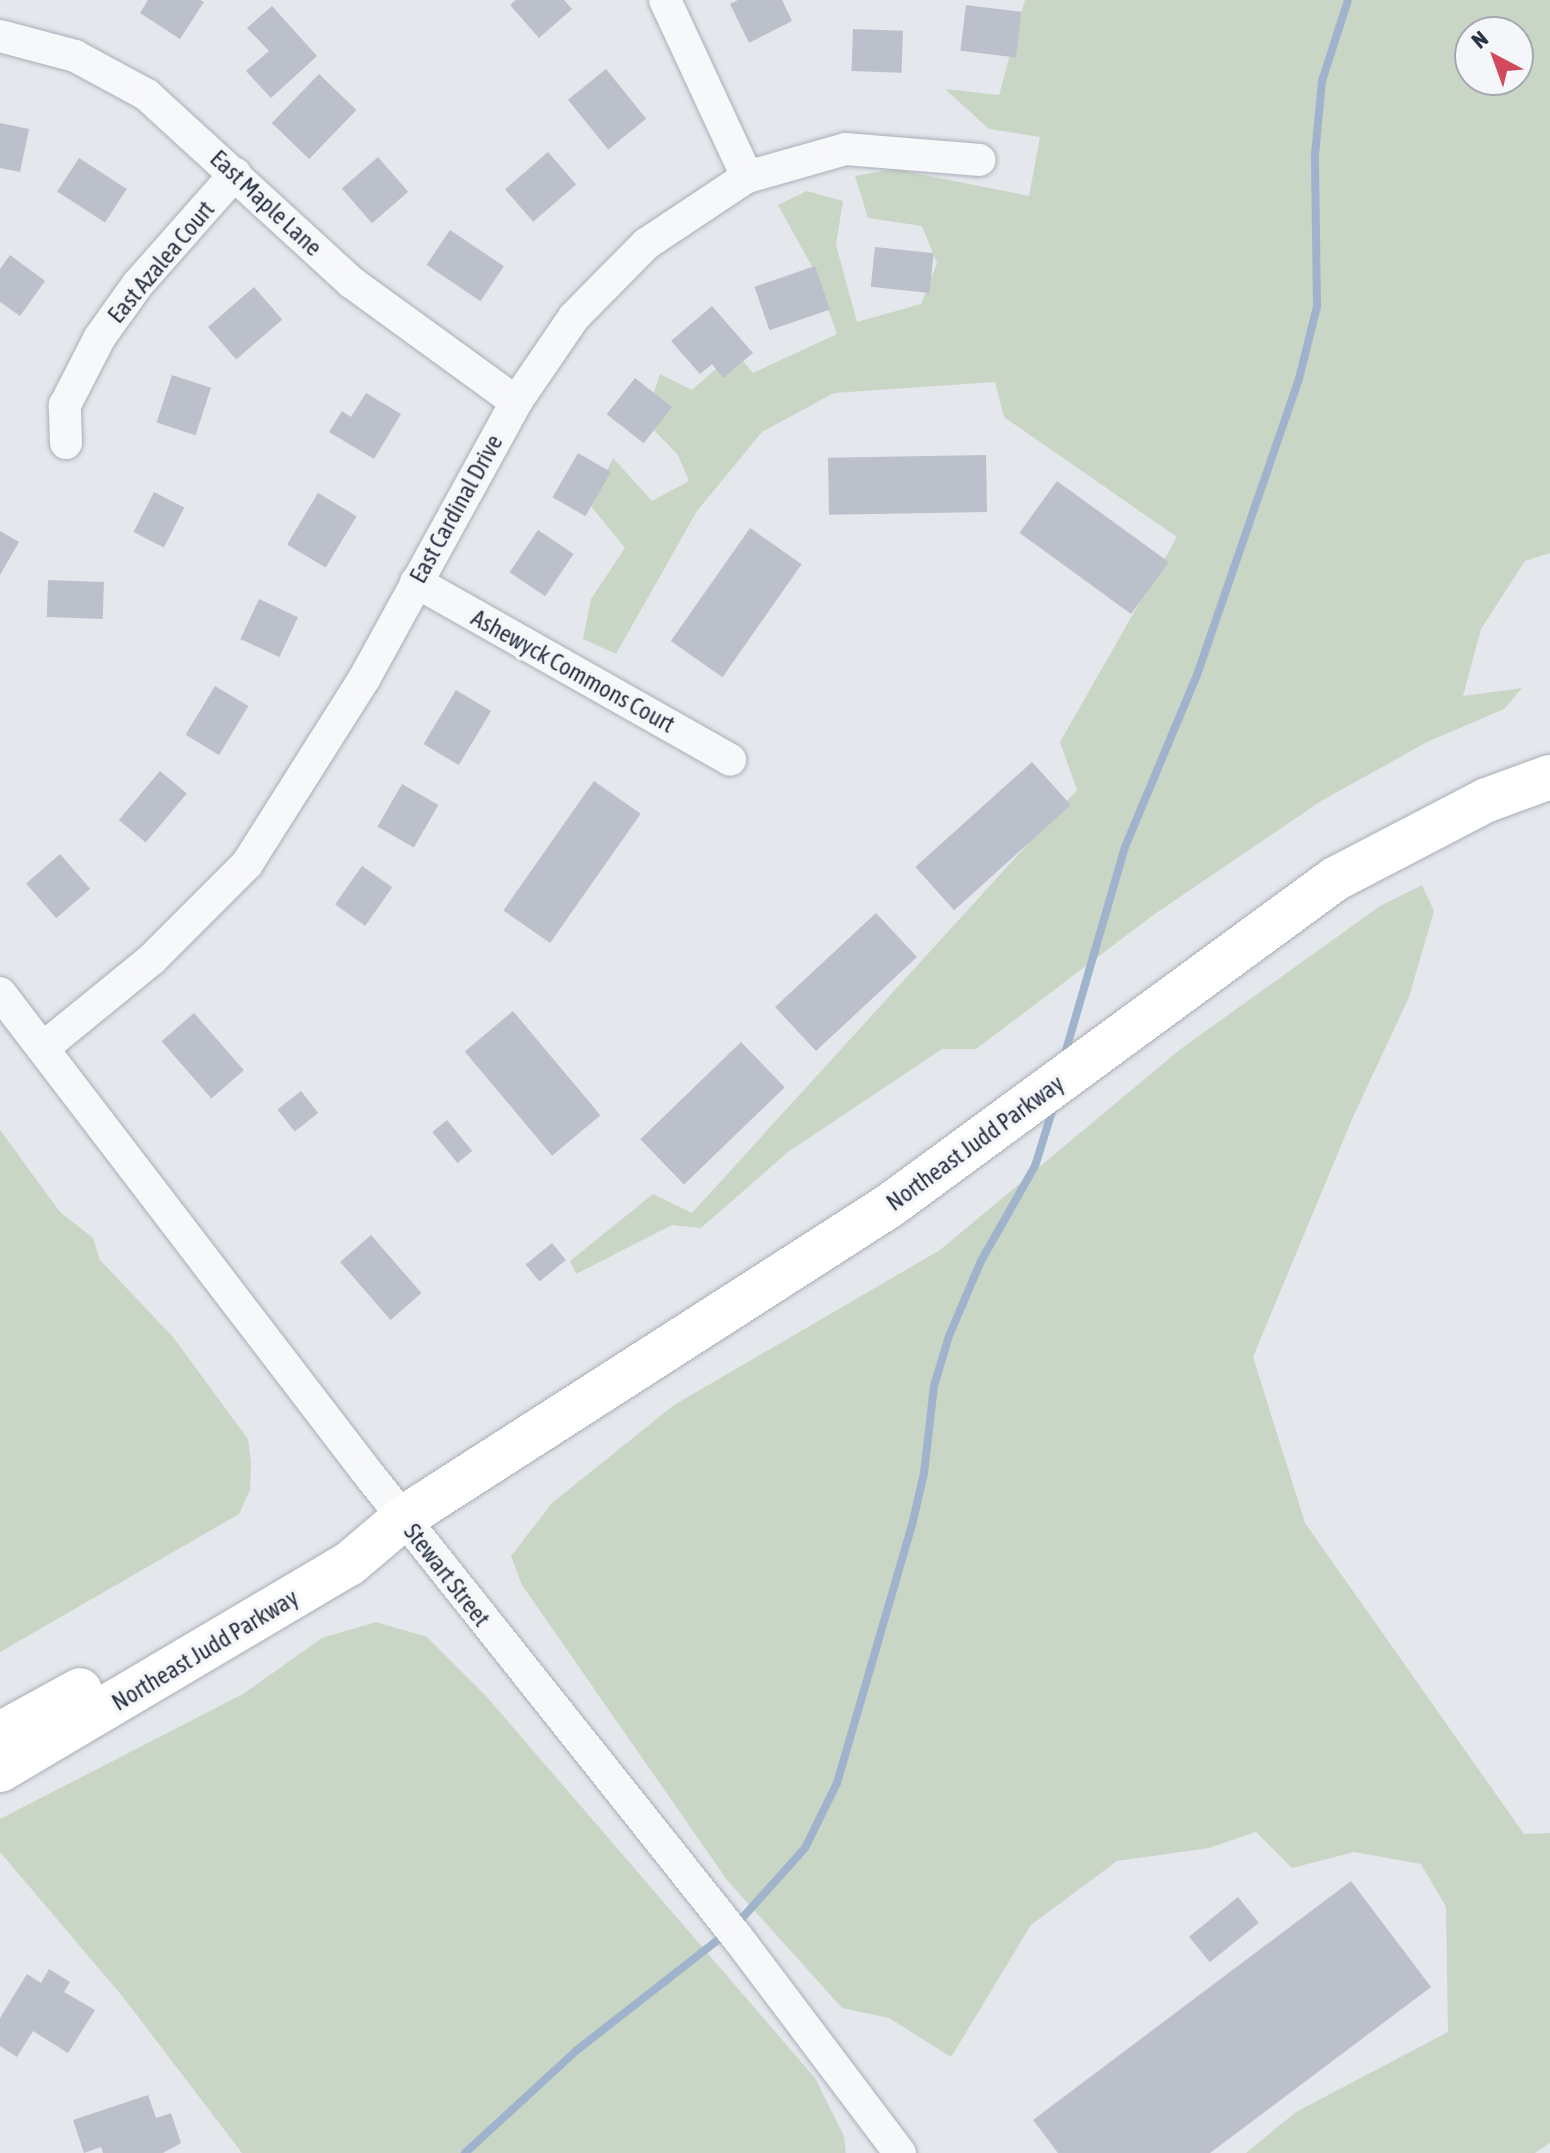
<!DOCTYPE html>
<html>
<head>
<meta charset="utf-8">
<style>
	body { margin:0 }
	#map { position:relative; width:1550px; height:2153px; overflow:hidden; background:#e4e7ec; font-family:"Asap Condensed",sans-serif }
	div>[style] { position:absolute }
	.green>* { inset:0; background:#c9d6c5 }
	.stream>* { height:8px; margin:-4px; padding:0 4px; transform-origin:4px; border-radius:4px; background:#9fb4cc }
	.building>* { inset:0; background:#bbc0ca; transform-origin:0 0 }
	.roads { filter:drop-shadow(0 0 2px #a9aeb7) drop-shadow(0 0 2px #a9aeb7) }
	.street>* { height:32px; margin:-16px; padding:0 16px; transform-origin:16px; border-radius:16px; background:#f7f8fa }
	.highway>* { height:44px; margin:-22px; padding:0 22px; transform-origin:22px; border-radius:22px; background:#fff }
	span { translate:-50% -50%; white-space:nowrap; text-align:center; line-height:1.15; -webkit-text-stroke:7px #f4f6f9; paint-order:stroke }
	.street-label { font-size:24px; color:#2b3445 }
	.north { position:absolute; left:1454px; top:16px; width:80px; height:80px; box-sizing:border-box; background:#f4f6f9; border:2px solid #a4a8b1; border-radius:50%; rotate:319deg; font-size:22px; font-weight:700; line-height:32px; text-align:center; color:#2b3445 }
	.north::after { content:''; display:block; margin:auto; width:28px; height:36px; background:#d1495b; clip-path:polygon(50% 0,100% 100%,50% 72%,0 100%) }
</style>
</head>
<body>
<div id="map">
	<div class="green">
		<i style="clip-path:polygon(evenodd,1025px 0,1550px 0,1550px 553px,1525px 561px,1481px 629px,1463px 696px,1522px 688px,1504px 709px,1427px 742px,1321px 801px,1152px 916px,976px 1049px,942px 1049px,788px 1152px,701px 1228px,672px 1225px,576px 1274px,570px 1261px,653px 1194px,692px 1213px,1077px 790px,1060px 742px,1177px 537px,1004px 417px,995px 382px,834px 393px,762px 432px,697px 511px,616px 654px,583px 639px,591px 599px,625px 548px,590px 505px,613px 458px,652px 501px,689px 481px,678px 455px,650px 426px,651px 401px,660px 374px,692px 390px,735px 352px,753px 373px,837px 334px,815px 272px,778px 205px,807px 191px,843px 201px,836px 245px,857px 322px,921px 304px,937px 263px,922px 226px,868px 218px,855px 176px,894px 169px,1029px 196px,1040px 137px,989px 129px,945px 89px,999px 95px,1025px 0,1470px 32px,1518px 32px,1518px 80px,1470px 80px,1470px 32px)"></i>
		<i style="clip-path:polygon(1422px 885px,1434px 911px,1409px 997px,1353px 1117px,1253px 1357px,1305px 1523px,1524px 1834px,1550px 1833px,1550px 2143px,1535px 2153px,1246px 2153px,1296px 2112px,1448px 2032px,1446px 1907px,1421px 1864px,1354px 1852px,1292px 1868px,1256px 1832px,1209px 1848px,1117px 1861px,1031px 1925px,951px 2057px,889px 2018px,842px 2008px,727px 1880px,522px 1585px,511px 1556px,552px 1503px,674px 1405px,940px 1250px,1182px 1048px,1380px 906px)"></i>
		<i style="clip-path:polygon(0 1130px,60px 1212px,93px 1238px,100px 1260px,173px 1337px,248px 1439px,251px 1463px,250px 1490px,239px 1514px,0 1652px)"></i>
		<i style="clip-path:polygon(376px 1622px,427px 1637px,486px 1696px,815px 2078px,844px 2136px,846px 2153px,242px 2153px,123px 1997px,0 1852px,0 1819px,243px 1694px,322px 1638px)"></i>
	</div>
	<div class="stream">
		<i style="left:1064px;top:1057px;width:219px;rotate:-73.8deg"></i>
		<i style="left:1125px;top:847px;width:186px;rotate:-67.3deg"></i>
		<i style="left:1197px;top:675px;width:313px;rotate:-71deg"></i>
		<i style="left:1299px;top:379px;width:75px;rotate:-76.1deg"></i>
		<i style="left:1317px;top:306px;width:151px;rotate:-90.8deg"></i>
		<i style="left:1315px;top:155px;width:74px;rotate:-84.6deg"></i>
		<i style="left:1322px;top:81px;width:85px;rotate:-72.2deg"></i>
		<i style="left:735px;top:1926px;width:105px;rotate:-48.1deg"></i>
		<i style="left:805px;top:1848px;width:72px;rotate:-63.8deg"></i>
		<i style="left:837px;top:1783px;width:269px;rotate:-73.8deg"></i>
		<i style="left:912px;top:1525px;width:53px;rotate:-77deg"></i>
		<i style="left:924px;top:1473px;width:88px;rotate:-83.4deg"></i>
		<i style="left:934px;top:1386px;width:52px;rotate:-73.3deg"></i>
		<i style="left:949px;top:1336px;width:82px;rotate:-66.9deg"></i>
		<i style="left:981px;top:1261px;width:109px;rotate:-60.4deg"></i>
		<i style="left:1035px;top:1166px;width:64px;rotate:-72.7deg"></i>
		<i style="left:465px;top:2153px;width:152px;rotate:-42.6deg"></i>
		<i style="left:577px;top:2050px;width:187px;rotate:-38deg"></i>
	</div>
	<div class="building">
		<i style="clip-path:polygon(148px 0,200px 0,204px 2px,180px 39px,140px 13px)"></i>
		<i style="clip-path:polygon(516px 0,564px 0,572px 9px,539px 38px,510px 5px)"></i>
		<i style="clip-path:polygon(738px 0,782px 0,792px 21px,749px 43px,730px 4px)"></i>
		<i style="left:966px;top:5px;width:56px;height:46px;rotate:7deg"></i>
		<i style="clip-path:polygon(272px 6px,317px 56px,271px 98px,246px 71px,269px 51px,247px 28px)"></i>
		<i style="left:853px;top:29px;width:50px;height:42px;rotate:2deg"></i>
		<i style="left:606px;top:69px;width:64px;height:49px;rotate:51deg"></i>
		<i style="left:319px;top:74px;width:52px;height:68px;rotate:44deg"></i>
		<i style="clip-path:polygon(0 123px,29px 129px,20px 172px,0 168px)"></i>
		<i style="left:548px;top:152px;width:43px;height:57px;rotate:49deg"></i>
		<i style="left:378px;top:157px;width:46px;height:48px;rotate:49deg"></i>
		<i style="left:79px;top:158px;width:57px;height:40px;rotate:33deg"></i>
		<i style="left:450px;top:230px;width:65px;height:42px;rotate:34deg"></i>
		<i style="left:875px;top:247px;width:59px;height:40px;rotate:6deg"></i>
		<i style="clip-path:polygon(10px 255px,45px 281px,20px 316px,0 302px,0 269px)"></i>
		<i style="left:815px;top:266px;width:46px;height:64px;rotate:71deg"></i>
		<i style="left:254px;top:287px;width:43px;height:61px;rotate:49deg"></i>
		<i style="clip-path:polygon(712px 306px,753px 353px,723px 378px,712px 364px,700px 374px,671px 341px)"></i>
		<i style="left:172px;top:375px;width:41px;height:50px;rotate:18deg"></i>
		<i style="left:635px;top:378px;width:47px;height:46px;rotate:38deg"></i>
		<i style="clip-path:polygon(366px 393px,401px 414px,374px 459px,329px 432px,342px 411px,351px 417px)"></i>
		<i style="left:578px;top:453px;width:38px;height:51px;rotate:30deg"></i>
		<i style="left:986px;top:455px;width:57px;height:158px;rotate:89deg"></i>
		<i style="left:1057px;top:481px;width:138px;height:64px;rotate:36deg"></i>
		<i style="left:154px;top:492px;width:34px;height:45px;rotate:27deg"></i>
		<i style="left:318px;top:493px;width:45px;height:60px;rotate:31deg"></i>
		<i style="left:750px;top:528px;width:63px;height:138px;rotate:35deg"></i>
		<i style="left:538px;top:530px;width:43px;height:51px;rotate:34deg"></i>
		<i style="clip-path:polygon(0 531px,19px 542px,0 575px)"></i>
		<i style="left:48px;top:580px;width:56px;height:37px;rotate:2deg"></i>
		<i style="left:259px;top:599px;width:43px;height:44px;rotate:25deg"></i>
		<i style="left:215px;top:686px;width:39px;height:57px;rotate:31deg"></i>
		<i style="left:456px;top:690px;width:41px;height:63px;rotate:31deg"></i>
		<i style="left:1032px;top:762px;width:58px;height:157px;rotate:48deg"></i>
		<i style="left:160px;top:771px;width:35px;height:64px;rotate:40deg"></i>
		<i style="left:594px;top:781px;width:57px;height:158px;rotate:35deg"></i>
		<i style="left:402px;top:784px;width:42px;height:49px;rotate:30deg"></i>
		<i style="left:60px;top:854px;width:46px;height:45px;rotate:49deg"></i>
		<i style="left:362px;top:866px;width:37px;height:47px;rotate:35deg"></i>
		<i style="left:876px;top:913px;width:60px;height:138px;rotate:47deg"></i>
		<i style="left:513px;top:1011px;width:136px;height:63px;rotate:50deg"></i>
		<i style="left:194px;top:1013px;width:76px;height:43px;rotate:49deg"></i>
		<i style="left:741px;top:1042px;width:63px;height:140px;rotate:46deg"></i>
		<i style="left:301px;top:1091px;width:28px;height:30px;rotate:52deg"></i>
		<i style="left:447px;top:1120px;width:40px;height:19px;rotate:51deg"></i>
		<i style="left:371px;top:1235px;width:77px;height:41px;rotate:49deg"></i>
		<i style="left:552px;top:1243px;width:22px;height:34px;rotate:51deg"></i>
		<i style="clip-path:polygon(1351px 1881px,1431px 1987px,1210px 2153px,1058px 2153px,1033px 2120px)"></i>
		<i style="left:1238px;top:1897px;width:33px;height:63px;rotate:51deg"></i>
		<i style="clip-path:polygon(49px 1969px,70px 1982px,64px 1992px,95px 2010px,68px 2053px,33px 2031px,17px 2057px,0 2046px,0 2018px,27px 1974px,41px 1983px)"></i>
		<i style="clip-path:polygon(148px 2095px,156px 2118px,171px 2113px,181px 2143px,163px 2153px,103px 2153px,101px 2147px,84px 2153px,73px 2120px)"></i>
	</div>
	<div class="roads">
		<div class="street">
			<i style="left:665px;top:0;width:195px;rotate:65.1deg"></i>
			<i style="left:0;top:36px;width:78px;rotate:14.9deg"></i>
			<i style="left:75px;top:56px;width:82px;rotate:28.4deg"></i>
			<i style="left:147px;top:95px;width:277px;rotate:42.5deg"></i>
			<i style="left:351px;top:282px;width:204px;rotate:36deg"></i>
			<i style="left:66px;top:443px;width:38px;rotate:-92deg"></i>
			<i style="left:65px;top:405px;width:76px;rotate:-62.8deg"></i>
			<i style="left:100px;top:337px;width:65px;rotate:-54.4deg"></i>
			<i style="left:138px;top:284px;width:147px;rotate:-48.6deg"></i>
			<i style="left:416px;top:582px;width:361px;rotate:29.5deg"></i>
			<i style="left:0;top:993px;width:602px;rotate:52.56deg"></i>
			<i style="left:366px;top:1471px;width:596px;rotate:51.48deg"></i>
			<i style="left:737px;top:1937px;width:271px;rotate:53deg"></i>
			<i style="left:43px;top:1048px;width:141px;rotate:-39.2deg"></i>
			<i style="left:152px;top:959px;width:134px;rotate:-45deg"></i>
			<i style="left:247px;top:864px;width:219px;rotate:-57.7deg"></i>
			<i style="left:364px;top:679px;width:316px;rotate:-61.2deg"></i>
			<i style="left:516px;top:402px;width:103px;rotate:-55.7deg"></i>
			<i style="left:574px;top:317px;width:103px;rotate:-45.4deg"></i>
			<i style="left:646px;top:244px;width:121px;rotate:-33.6deg"></i>
			<i style="left:747px;top:177px;width:103px;rotate:-15.8deg"></i>
			<i style="left:846px;top:149px;width:134px;rotate:4.7deg"></i>
		</div>
		<div class="highway">
			<i style="left:0;top:1734px;width:91px;rotate:-28.8deg"></i>
			<i style="left:0;top:1770px;width:405px;rotate:-30.6deg"></i>
			<i style="left:349px;top:1564px;width:71px;rotate:-40.4deg"></i>
			<i style="left:403px;top:1518px;width:578px;rotate:-32.7deg"></i>
			<i style="left:889px;top:1206px;width:553px;rotate:-36.25deg"></i>
			<i style="left:1335px;top:879px;width:171px;rotate:-27.5deg"></i>
			<i style="left:1487px;top:800px;width:67px;rotate:-20.1deg"></i>
		</div>
	</div>
	<div class="street-label">
		<span style="left:266px;top:203px;rotate:43deg">East Maple Lane</span>
		<span style="left:161px;top:262px;rotate:-50deg">East Azalea Court</span>
		<span style="left:456px;top:509px;rotate:-61deg">East Cardinal Drive</span>
		<span style="left:573px;top:671px;rotate:29deg">Ashewyck Commons Court</span>
		<span style="left:975px;top:1143px;rotate:-36deg">Northeast Judd Parkway</span>
		<span style="left:447px;top:1575px;rotate:52deg">Stewart Street</span>
		<span style="left:205px;top:1650px;rotate:-31deg">Northeast Judd Parkway</span>
	</div>
	<div class="north">N</div>
</div>
</body>
</html>
